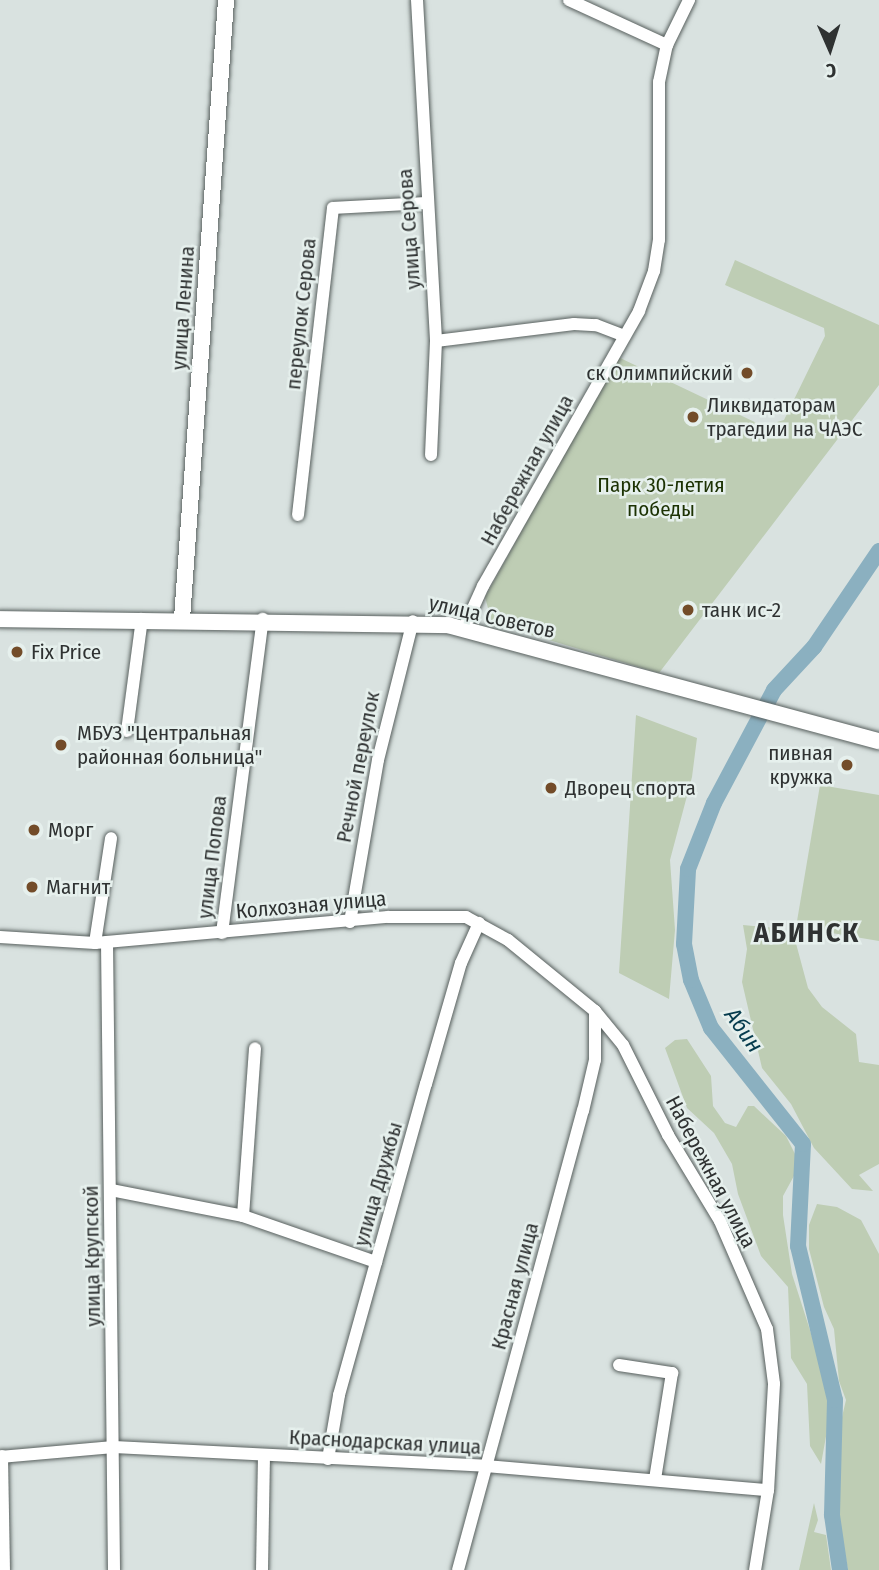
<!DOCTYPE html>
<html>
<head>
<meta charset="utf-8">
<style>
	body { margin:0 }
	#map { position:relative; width:879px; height:1570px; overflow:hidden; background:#d9e2e0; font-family:"Fira Sans Condensed",sans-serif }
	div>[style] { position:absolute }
	.green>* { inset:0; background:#becdb4 }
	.river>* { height:16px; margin:-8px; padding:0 8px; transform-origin:8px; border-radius:8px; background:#8bb0c0 }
	.roads { filter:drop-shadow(0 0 2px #58605e) drop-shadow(0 0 2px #58605e) }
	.minor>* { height:12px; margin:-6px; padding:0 6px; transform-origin:6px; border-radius:6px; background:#fff }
	.major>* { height:16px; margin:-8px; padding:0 8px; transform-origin:8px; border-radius:8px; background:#fff }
	.dots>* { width:19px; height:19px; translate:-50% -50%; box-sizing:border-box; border:4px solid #e6f0ed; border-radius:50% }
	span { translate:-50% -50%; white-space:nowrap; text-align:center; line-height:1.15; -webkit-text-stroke:5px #e6f0ed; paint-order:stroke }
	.street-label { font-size:21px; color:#2f3232 }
	.poi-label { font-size:21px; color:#2f3232 }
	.right { translate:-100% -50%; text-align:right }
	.left { translate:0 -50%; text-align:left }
	.park-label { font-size:21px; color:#1c3203 }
	.water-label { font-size:23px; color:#053b4d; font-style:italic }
	.district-label { font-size:28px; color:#2f3232; font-weight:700; letter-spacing:2px }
	.north { position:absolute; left:795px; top:14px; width:70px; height:70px; -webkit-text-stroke:5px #e6f0ed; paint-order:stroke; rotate:177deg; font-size:19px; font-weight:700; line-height:28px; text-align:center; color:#2f3232 }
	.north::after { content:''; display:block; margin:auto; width:24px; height:32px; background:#2f3232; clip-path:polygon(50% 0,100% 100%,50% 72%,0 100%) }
</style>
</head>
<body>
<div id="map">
	<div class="green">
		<i style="clip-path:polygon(735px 260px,879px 325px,879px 385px,659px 673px,492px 623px,485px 597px,618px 357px,763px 426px,784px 420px,825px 336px,824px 328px,725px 285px)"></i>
		<i style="clip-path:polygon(636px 715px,697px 738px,692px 777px,670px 860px,675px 930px,669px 999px,619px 973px)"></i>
		<i style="clip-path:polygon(820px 785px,879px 795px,879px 941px,796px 927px)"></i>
		<i style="clip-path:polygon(743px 925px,776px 928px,794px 936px,808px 988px,822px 1007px,856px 1034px,859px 1062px,879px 1065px,879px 1164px,859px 1175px,873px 1191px,852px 1189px,814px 1148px,791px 1104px,762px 1068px,742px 982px,747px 949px)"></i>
		<i style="clip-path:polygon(687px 1039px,711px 1076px,713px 1106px,725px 1123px,736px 1127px,748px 1106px,754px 1106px,786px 1136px,795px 1154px,795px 1174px,783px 1196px,783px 1215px,792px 1274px,825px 1377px,829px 1420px,821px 1464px,810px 1446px,807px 1384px,791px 1358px,788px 1287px,761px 1256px,738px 1194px,732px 1164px,714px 1133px,687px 1108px,665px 1048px,675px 1040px)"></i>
		<i style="clip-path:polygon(817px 1204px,837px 1207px,861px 1220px,879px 1254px,879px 1570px,848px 1570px,838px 1517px,834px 1451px,846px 1400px,839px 1381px,834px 1329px,824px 1307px,809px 1249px,809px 1225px)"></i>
		<i style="clip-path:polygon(814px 1503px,818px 1520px,814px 1532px,826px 1535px,831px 1570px,799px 1570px)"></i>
	</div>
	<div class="river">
		<i style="left:840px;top:1570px;width:56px;rotate:-98.3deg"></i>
		<i style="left:832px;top:1515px;width:115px;rotate:-88.5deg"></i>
		<i style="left:835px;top:1400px;width:158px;rotate:-103.5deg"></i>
		<i style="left:798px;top:1246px;width:102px;rotate:-87.2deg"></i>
		<i style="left:803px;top:1144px;width:148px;rotate:-128.4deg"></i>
		<i style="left:711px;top:1028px;width:52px;rotate:-112.6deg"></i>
		<i style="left:691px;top:980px;width:37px;rotate:-101deg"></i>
		<i style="left:684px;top:944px;width:75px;rotate:-86.9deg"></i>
		<i style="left:688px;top:869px;width:71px;rotate:-68.5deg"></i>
		<i style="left:714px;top:803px;width:128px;rotate:-62deg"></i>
		<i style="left:774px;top:690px;width:59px;rotate:-47.1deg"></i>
		<i style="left:814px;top:647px;width:116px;rotate:-55.9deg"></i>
	</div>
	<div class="roads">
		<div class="minor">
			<i style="left:417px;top:0;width:342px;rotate:86.8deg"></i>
			<i style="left:436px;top:341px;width:114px;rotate:92.5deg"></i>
			<i style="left:569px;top:0;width:108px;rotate:24.7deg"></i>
			<i style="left:436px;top:341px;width:139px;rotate:-7deg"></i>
			<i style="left:574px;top:324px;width:22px;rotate:3deg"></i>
			<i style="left:596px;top:325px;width:30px;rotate:21deg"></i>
			<i style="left:298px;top:515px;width:309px;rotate:-83.5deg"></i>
			<i style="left:333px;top:208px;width:92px;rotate:-3.1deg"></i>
			<i style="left:464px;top:628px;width:46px;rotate:-65.7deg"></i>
			<i style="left:483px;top:586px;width:316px;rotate:-60.4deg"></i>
			<i style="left:639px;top:311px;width:43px;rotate:-69.4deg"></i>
			<i style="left:654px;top:271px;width:31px;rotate:-81deg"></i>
			<i style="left:659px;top:240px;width:158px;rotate:-90deg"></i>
			<i style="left:659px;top:82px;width:38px;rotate:-78deg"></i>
			<i style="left:667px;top:45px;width:50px;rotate:-63.9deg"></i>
			<i style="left:127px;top:731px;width:113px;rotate:-82.4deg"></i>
			<i style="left:350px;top:922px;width:164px;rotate:-80.2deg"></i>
			<i style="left:378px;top:760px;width:143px;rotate:-75.9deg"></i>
			<i style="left:222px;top:933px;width:317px;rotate:-82.6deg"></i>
			<i style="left:0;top:937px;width:95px;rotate:3.6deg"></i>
			<i style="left:95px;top:943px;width:294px;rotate:-5.1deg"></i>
			<i style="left:388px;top:917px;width:78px"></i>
			<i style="left:466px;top:917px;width:48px;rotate:28.7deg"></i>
			<i style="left:508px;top:940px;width:112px;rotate:39.2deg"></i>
			<i style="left:595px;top:1011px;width:44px;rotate:50.5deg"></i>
			<i style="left:623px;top:1045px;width:101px;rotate:63.4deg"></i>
			<i style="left:668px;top:1135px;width:100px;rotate:58.8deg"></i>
			<i style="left:720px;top:1221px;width:118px;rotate:66.5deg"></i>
			<i style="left:767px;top:1329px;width:55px;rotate:82.7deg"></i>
			<i style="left:774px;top:1384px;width:106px;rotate:93.2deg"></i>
			<i style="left:768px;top:1490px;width:81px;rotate:99.2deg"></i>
			<i style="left:107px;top:942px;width:628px;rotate:89.36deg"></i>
			<i style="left:95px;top:943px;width:106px;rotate:-81.3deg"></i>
			<i style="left:111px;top:1190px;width:135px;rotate:11.1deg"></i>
			<i style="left:243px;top:1216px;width:141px;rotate:19.1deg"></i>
			<i style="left:243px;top:1216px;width:168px;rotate:-85.9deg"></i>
			<i style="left:619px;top:1365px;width:54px;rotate:8.6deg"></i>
			<i style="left:672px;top:1373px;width:107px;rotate:99.1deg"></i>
			<i style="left:2px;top:1456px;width:114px;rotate:89deg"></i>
			<i style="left:0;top:1457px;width:114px;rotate:-5deg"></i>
			<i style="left:114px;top:1447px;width:372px;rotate:2.9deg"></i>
			<i style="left:486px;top:1466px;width:283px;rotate:4.9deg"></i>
			<i style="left:328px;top:1459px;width:65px;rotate:-80.2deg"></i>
			<i style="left:339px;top:1395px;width:323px;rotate:-74.4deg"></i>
			<i style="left:426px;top:1084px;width:126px;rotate:-73.9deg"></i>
			<i style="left:461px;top:963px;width:44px;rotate:-65.8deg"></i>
			<i style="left:262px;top:1570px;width:115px;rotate:-89deg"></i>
			<i style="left:458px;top:1570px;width:476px;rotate:-74.8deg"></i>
			<i style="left:583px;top:1111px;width:52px;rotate:-76.8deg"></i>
			<i style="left:595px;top:1060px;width:49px;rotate:-90deg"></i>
		</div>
		<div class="major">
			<i style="left:0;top:619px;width:448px;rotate:0.8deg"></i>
			<i style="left:448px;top:625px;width:446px;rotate:15.1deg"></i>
			<i style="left:182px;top:619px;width:621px;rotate:-85.93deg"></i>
		</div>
	</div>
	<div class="dots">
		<i style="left:747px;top:373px;background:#734c29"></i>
		<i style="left:693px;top:417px;background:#734c29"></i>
		<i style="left:688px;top:610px;background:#734c29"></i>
		<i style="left:17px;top:652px;background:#734c29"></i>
		<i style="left:61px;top:745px;background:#734c29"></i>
		<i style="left:847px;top:765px;background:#734c29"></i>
		<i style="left:551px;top:788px;background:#734c29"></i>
		<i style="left:34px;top:830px;background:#734c29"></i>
		<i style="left:32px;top:887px;background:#734c29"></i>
	</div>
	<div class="street-label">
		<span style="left:409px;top:229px;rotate:-94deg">улица Серова</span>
		<span style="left:183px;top:308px;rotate:-86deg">улица Ленина</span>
		<span style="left:301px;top:314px;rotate:-84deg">переулок Серова</span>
		<span style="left:527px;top:470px;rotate:-61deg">Набережная улица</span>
		<span style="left:492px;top:617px;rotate:13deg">улица Советов</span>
		<span style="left:358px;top:767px;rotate:-79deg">Речной переулок</span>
		<span style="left:212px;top:857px;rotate:-83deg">улица Попова</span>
		<span style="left:311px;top:905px;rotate:-5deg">Колхозная улица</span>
		<span style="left:711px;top:1172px;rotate:62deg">Набережная улица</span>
		<span style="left:378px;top:1184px;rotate:-74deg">улица Дружбы</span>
		<span style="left:92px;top:1256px;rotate:-91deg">улица Крупской</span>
		<span style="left:515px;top:1286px;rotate:-75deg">Красная улица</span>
		<span style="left:385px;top:1442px;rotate:3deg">Краснодарская улица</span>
	</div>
	<div class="poi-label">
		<span class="right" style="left:733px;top:373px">ск Олимпийский</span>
		<span class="left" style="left:707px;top:417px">Ликвидаторам<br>трагедии на ЧАЭС</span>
		<span class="left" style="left:702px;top:610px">танк ис-2</span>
		<span class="left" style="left:31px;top:652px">Fix Price</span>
		<span class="left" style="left:77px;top:745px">МБУЗ "Центральная<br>районная больница"</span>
		<span class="right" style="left:833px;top:765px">пивная<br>кружка</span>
		<span class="left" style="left:565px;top:788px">Дворец спорта</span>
		<span class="left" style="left:48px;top:830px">Морг</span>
		<span class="left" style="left:46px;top:887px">Магнит</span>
	</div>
	<div class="park-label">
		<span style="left:661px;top:497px">Парк 30-летия<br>победы</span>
	</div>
	<div class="water-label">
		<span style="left:744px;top:1030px;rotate:55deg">Абин</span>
	</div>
	<div class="district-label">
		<span style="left:807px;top:933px">АБИНСК</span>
	</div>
	<div class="north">С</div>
</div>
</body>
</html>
